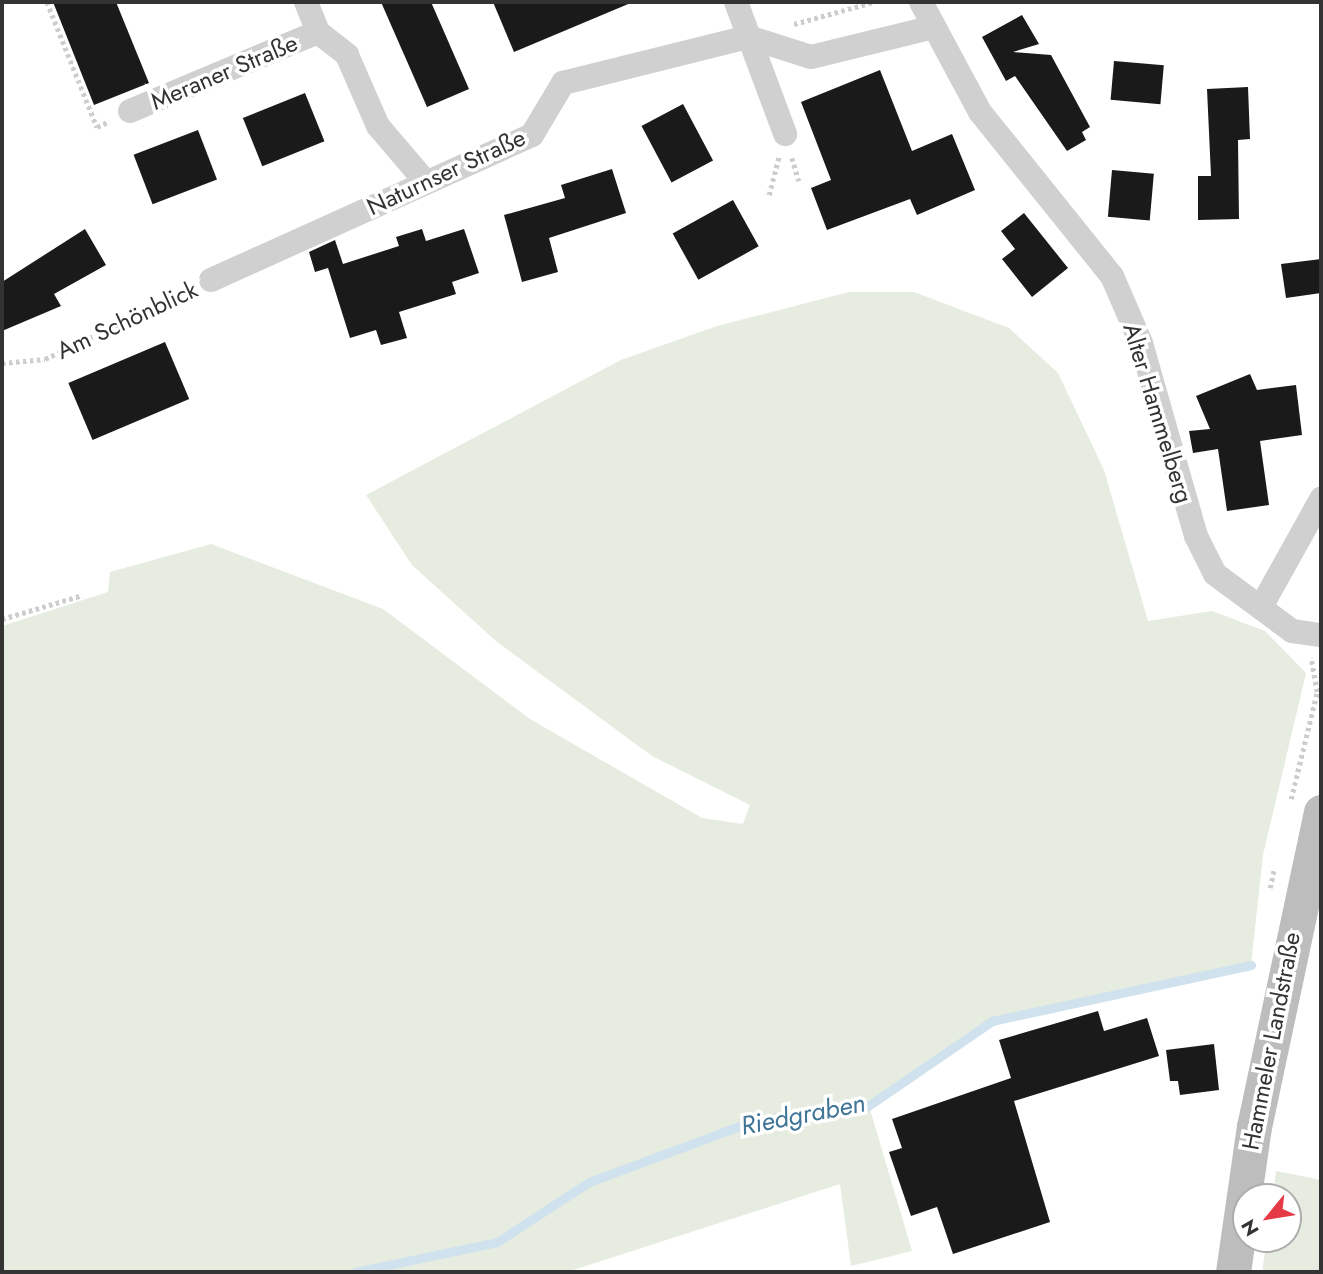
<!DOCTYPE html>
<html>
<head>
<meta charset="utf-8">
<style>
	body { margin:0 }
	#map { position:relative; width:1323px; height:1274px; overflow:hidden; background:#fff; font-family:Jost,sans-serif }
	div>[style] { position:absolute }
	.green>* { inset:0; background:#e6ecdf }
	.stream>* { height:9px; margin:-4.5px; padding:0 4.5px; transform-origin:4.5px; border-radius:4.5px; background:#cfe2ee }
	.building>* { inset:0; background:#1a1a1a; transform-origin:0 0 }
	.path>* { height:4.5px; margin-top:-2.25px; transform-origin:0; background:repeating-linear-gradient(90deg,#cdcdcd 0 3.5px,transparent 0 7px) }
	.street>* { height:24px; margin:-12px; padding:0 12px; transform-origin:12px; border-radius:12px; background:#d0d0d0 }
	.secondary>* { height:35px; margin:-17.5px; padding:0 17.5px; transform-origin:17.5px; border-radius:17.5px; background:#bdbdbd }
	span { translate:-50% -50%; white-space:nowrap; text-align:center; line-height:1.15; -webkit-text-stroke:7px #fff; paint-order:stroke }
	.street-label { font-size:24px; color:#333 }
	.water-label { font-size:26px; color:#3f7597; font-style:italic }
	.frame { position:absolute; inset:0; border:4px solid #333; pointer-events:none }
	.north { position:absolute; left:1232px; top:1183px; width:70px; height:70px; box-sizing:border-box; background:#fff; border:2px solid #adadad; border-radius:50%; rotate:240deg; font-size:19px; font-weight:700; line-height:28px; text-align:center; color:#333 }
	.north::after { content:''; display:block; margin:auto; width:24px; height:32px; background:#e63946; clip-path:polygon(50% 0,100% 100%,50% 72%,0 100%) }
</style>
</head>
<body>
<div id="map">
	<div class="green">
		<i style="clip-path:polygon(849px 292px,914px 292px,1009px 328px,1058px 373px,1104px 470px,1148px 621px,1212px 611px,1265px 631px,1306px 673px,1263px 855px,1251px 965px,992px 1021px,869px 1106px,912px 1251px,851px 1266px,840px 1184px,567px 1272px,2px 1272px,2px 626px,108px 592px,110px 572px,211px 544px,383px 609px,530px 719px,702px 818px,743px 824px,750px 805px,652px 756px,497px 642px,412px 565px,366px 495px,621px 360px,717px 326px)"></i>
		<i style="clip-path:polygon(1276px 1171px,1321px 1180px,1321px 1272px,1262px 1272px,1267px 1239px,1288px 1239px,1288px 1197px,1273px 1197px)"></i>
	</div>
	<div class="stream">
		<i style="left:355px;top:1272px;width:145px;rotate:-11.9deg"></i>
		<i style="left:497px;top:1242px;width:110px;rotate:-33.1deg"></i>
		<i style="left:589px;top:1182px;width:178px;rotate:-20.4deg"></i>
		<i style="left:756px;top:1120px;width:113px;rotate:-7.1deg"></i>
		<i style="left:868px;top:1106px;width:150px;rotate:-34.4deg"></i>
		<i style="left:992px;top:1021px;width:265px;rotate:-12.2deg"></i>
	</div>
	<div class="building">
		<i style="clip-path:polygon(53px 2px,116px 2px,149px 83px,94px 105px)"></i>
		<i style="clip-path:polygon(381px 2px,431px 2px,469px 89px,427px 107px)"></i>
		<i style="clip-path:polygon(493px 2px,633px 2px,514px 52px)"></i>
		<i style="clip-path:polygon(1022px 15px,1039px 44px,1013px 52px,1051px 55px,1090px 127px,1082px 132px,1086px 140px,1067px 151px,1015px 76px,1006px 81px,982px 37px)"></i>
		<i style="left:1114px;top:61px;width:50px;height:39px;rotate:5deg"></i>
		<i style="clip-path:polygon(880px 70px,912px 151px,952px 134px,975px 190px,917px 215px,910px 199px,827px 230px,811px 188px,831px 180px,801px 102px)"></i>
		<i style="clip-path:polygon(1248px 87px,1250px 139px,1238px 140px,1239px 219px,1198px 220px,1198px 176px,1211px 176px,1207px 89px)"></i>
		<i style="left:305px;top:93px;width:52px;height:67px;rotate:68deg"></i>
		<i style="left:683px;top:104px;width:64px;height:47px;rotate:62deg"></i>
		<i style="left:198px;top:130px;width:53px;height:69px;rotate:69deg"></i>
		<i style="clip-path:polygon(612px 169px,626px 213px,549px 238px,558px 272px,522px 282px,504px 215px,565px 198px,561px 185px)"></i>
		<i style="left:1112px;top:170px;width:42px;height:47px;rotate:5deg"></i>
		<i style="left:733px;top:200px;width:53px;height:69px;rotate:61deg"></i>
		<i style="clip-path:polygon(1024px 213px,1068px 268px,1032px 297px,1002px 259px,1015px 249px,1001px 231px)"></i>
		<i style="clip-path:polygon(85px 229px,106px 265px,54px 294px,61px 306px,2px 331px,2px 282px)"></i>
		<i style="clip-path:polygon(422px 229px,426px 241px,464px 229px,479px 273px,452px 282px,456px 294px,399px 312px,407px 338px,381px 345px,376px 330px,350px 338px,328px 268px,315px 272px,309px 252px,335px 240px,343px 264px,399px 246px,396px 237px)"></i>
		<i style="clip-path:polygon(1321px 259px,1321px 293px,1286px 298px,1281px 264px)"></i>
		<i style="left:165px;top:342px;width:62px;height:105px;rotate:67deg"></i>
		<i style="clip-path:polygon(1250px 374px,1257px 390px,1296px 385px,1302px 435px,1260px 441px,1269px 505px,1227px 511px,1218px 449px,1193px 453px,1189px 431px,1210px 429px,1196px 396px)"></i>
		<i style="clip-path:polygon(1098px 1011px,1104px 1031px,1147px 1018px,1159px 1056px,1014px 1101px,1050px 1222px,953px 1254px,937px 1207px,911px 1216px,889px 1152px,902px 1148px,892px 1119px,1011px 1078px,999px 1040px)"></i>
		<i style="clip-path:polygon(1214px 1044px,1219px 1090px,1180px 1095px,1178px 1081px,1170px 1081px,1166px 1050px)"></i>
	</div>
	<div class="path">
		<i style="left:47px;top:2px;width:135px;rotate:68.2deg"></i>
		<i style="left:97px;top:127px;width:14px;rotate:-25deg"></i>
		<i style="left:794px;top:24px;width:83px;rotate:-15.4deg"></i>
		<i style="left:792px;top:158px;width:24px;rotate:73deg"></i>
		<i style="left:769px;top:195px;width:40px;rotate:-75.6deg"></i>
		<i style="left:2px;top:363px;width:43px;rotate:-5.3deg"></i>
		<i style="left:45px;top:359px;width:158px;rotate:-25.4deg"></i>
		<i style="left:2px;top:619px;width:84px;rotate:-16.5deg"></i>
		<i style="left:1291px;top:799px;width:110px;rotate:-76.3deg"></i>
		<i style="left:1317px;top:692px;width:35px;rotate:-100deg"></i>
		<i style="left:1270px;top:888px;width:19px;rotate:-78deg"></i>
	</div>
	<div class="street">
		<i style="left:306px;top:2px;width:32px;rotate:68deg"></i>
		<i style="left:318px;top:32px;width:37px;rotate:38deg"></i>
		<i style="left:347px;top:55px;width:77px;rotate:66.4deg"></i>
		<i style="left:378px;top:126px;width:72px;rotate:49.5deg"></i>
		<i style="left:736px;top:2px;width:141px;rotate:69.6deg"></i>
		<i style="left:921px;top:2px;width:125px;rotate:61.8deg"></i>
		<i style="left:980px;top:112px;width:211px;rotate:51.2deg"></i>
		<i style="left:1112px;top:276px;width:73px;rotate:66.6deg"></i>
		<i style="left:1141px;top:343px;width:201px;rotate:74.1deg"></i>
		<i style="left:1196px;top:536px;width:42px;rotate:63.4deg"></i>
		<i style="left:1215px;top:574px;width:96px;rotate:36.5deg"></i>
		<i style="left:1292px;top:631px;width:29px;rotate:8deg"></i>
		<i style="left:130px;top:111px;width:204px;rotate:-22.8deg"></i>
		<i style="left:211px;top:280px;width:352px;rotate:-24.3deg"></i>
		<i style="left:532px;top:135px;width:61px;rotate:-59.2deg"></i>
		<i style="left:563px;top:83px;width:191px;rotate:-14deg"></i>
		<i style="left:748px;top:37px;width:66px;rotate:17.6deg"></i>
		<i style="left:811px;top:57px;width:127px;rotate:-13.7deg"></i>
		<i style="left:1261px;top:607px;width:124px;rotate:-60.9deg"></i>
	</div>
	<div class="secondary">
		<i style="left:1233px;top:1272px;width:147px;rotate:-81.8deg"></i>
		<i style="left:1254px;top:1127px;width:322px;rotate:-78deg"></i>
	</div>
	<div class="street-label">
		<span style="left:224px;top:72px;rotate:-23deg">Meraner Straße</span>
		<span style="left:446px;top:172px;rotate:-25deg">Naturnser Straße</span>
		<span style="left:127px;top:320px;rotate:-25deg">Am Schönblick</span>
		<span style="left:1158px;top:413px;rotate:73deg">Alter Hammelberg</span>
		<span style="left:1271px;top:1041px;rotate:-79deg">Hammeler Landstraße</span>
	</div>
	<div class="water-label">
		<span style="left:803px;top:1115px;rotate:-11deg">Riedgraben</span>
	</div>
	<div class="frame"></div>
	<div class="north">N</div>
</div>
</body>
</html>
